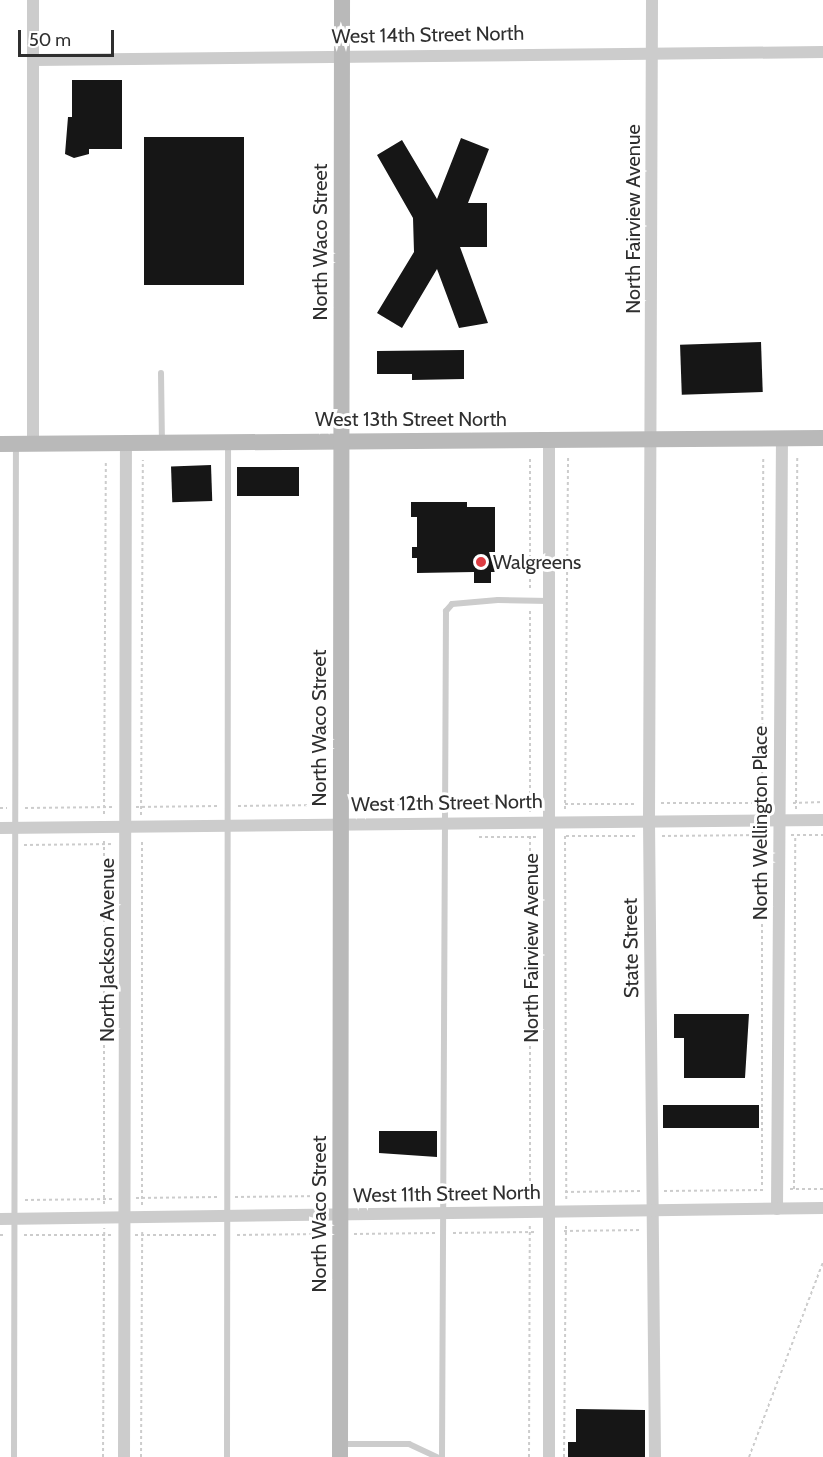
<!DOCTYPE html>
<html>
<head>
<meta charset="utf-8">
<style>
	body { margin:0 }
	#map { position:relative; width:823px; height:1457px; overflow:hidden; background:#fff; font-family:Cabin,sans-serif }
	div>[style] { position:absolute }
	.building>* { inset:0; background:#161616; transform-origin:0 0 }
	.path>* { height:2px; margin-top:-1px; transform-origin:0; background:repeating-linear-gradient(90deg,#ccc 0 3px,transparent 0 6px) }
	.lane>* { height:6px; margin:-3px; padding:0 3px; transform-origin:3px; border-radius:3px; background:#ccc }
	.street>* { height:12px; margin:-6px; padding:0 6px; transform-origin:6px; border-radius:6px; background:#ccc }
	.secondary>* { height:16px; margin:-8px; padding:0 8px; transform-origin:8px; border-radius:8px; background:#b9b9b9 }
	.dots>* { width:16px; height:16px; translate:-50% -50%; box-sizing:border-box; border:3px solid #fff; border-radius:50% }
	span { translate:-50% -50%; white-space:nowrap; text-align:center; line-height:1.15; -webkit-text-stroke:6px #fff; paint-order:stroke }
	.street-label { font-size:20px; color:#2f2f2f }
	.poi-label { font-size:20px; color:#2f2f2f }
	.left { translate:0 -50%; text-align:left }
	.scale { position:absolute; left:18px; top:30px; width:96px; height:27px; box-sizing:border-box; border:3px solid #2f2f2f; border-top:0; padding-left:8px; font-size:18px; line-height:21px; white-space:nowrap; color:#2f2f2f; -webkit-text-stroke:4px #fff; paint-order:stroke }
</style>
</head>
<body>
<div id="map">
	<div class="building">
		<i style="clip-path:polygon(72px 80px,122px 80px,122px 149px,89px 149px,89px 154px,74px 158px,65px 154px,68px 117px,72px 117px)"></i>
		<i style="left:144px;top:137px;width:100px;height:148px"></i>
		<i style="clip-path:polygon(461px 138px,489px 149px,468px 203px,487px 203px,487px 247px,460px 247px,488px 323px,459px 328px,437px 269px,402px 328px,377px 313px,414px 252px,413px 218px,377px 155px,402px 140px,437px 199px)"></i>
		<i style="left:761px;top:342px;width:50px;height:81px;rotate:88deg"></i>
		<i style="clip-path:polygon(464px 350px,464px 379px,412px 380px,412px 374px,377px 374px,377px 351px)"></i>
		<i style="left:211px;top:465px;width:36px;height:40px;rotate:88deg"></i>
		<i style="left:237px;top:467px;width:62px;height:29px"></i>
		<i style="clip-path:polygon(411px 502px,467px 502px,467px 507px,495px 507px,495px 572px,491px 572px,491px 583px,474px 583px,474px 572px,417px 573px,417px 558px,412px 558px,412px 547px,417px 547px,417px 517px,411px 517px)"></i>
		<i style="clip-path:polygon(674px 1014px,749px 1014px,745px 1078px,684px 1078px,684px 1038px,674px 1038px)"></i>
		<i style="left:663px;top:1105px;width:96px;height:23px"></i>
		<i style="clip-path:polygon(379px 1131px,437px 1131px,437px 1157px,379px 1153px)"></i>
		<i style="clip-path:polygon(576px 1409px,645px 1410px,645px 1457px,568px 1457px,568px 1442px,576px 1442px)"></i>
	</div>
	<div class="path">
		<i style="left:530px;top:459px;width:131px;rotate:90deg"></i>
		<i style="left:530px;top:611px;width:201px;rotate:90deg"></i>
		<i style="left:661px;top:803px;width:105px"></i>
		<i style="left:793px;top:803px;width:30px;rotate:-2deg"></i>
		<i style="left:454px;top:804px;width:84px"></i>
		<i style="left:565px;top:804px;width:72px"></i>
		<i style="left:355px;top:805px;width:81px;rotate:-0.7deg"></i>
		<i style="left:238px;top:806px;width:87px;rotate:-0.7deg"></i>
		<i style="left:136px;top:807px;width:81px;rotate:-0.7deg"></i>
		<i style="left:0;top:808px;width:7px"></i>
		<i style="left:25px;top:808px;width:87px;rotate:-0.7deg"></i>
		<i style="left:565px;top:809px;width:351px;rotate:-89.5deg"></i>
		<i style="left:796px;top:809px;width:354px;rotate:-89.8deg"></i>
		<i style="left:762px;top:810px;width:354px;rotate:-89.8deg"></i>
		<i style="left:104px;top:814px;width:354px;rotate:-89.7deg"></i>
		<i style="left:141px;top:815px;width:355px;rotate:-89.7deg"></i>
		<i style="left:791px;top:835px;width:32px"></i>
		<i style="left:565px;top:836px;width:363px;rotate:89.8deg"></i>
		<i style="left:566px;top:836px;width:72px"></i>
		<i style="left:662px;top:836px;width:105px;rotate:-0.5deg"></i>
		<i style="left:479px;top:837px;width:57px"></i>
		<i style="left:24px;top:845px;width:90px;rotate:-0.6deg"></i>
		<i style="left:762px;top:1185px;width:351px;rotate:-90deg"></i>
		<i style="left:790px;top:1189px;width:33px"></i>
		<i style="left:794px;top:1189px;width:354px;rotate:-89.8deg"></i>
		<i style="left:664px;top:1191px;width:102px;rotate:-0.6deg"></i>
		<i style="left:565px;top:1192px;width:75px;rotate:-0.8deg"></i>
		<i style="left:451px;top:1194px;width:87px;rotate:-0.7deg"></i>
		<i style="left:355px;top:1195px;width:78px;rotate:-0.7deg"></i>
		<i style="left:235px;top:1197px;width:90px;rotate:-0.6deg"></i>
		<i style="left:136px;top:1198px;width:81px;rotate:-0.7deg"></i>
		<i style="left:530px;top:1199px;width:363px;rotate:-90deg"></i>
		<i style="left:25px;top:1200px;width:87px;rotate:-0.7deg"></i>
		<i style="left:104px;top:1204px;width:366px;rotate:-90deg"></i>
		<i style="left:142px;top:1205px;width:366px;rotate:-90deg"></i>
		<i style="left:564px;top:1231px;width:78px;rotate:-0.7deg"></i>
		<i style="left:453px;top:1233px;width:84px;rotate:-0.7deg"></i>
		<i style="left:354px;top:1234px;width:81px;rotate:-0.7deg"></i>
		<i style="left:0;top:1235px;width:6px"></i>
		<i style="left:24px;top:1235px;width:87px"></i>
		<i style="left:135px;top:1235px;width:84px"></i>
		<i style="left:237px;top:1235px;width:90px;rotate:-0.6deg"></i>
		<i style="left:103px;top:1457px;width:229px;rotate:-89.7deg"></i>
		<i style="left:141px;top:1457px;width:228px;rotate:-89.7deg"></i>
		<i style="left:529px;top:1457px;width:234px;rotate:-89.8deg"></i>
		<i style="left:564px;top:1457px;width:234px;rotate:-89.5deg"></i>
		<i style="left:749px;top:1457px;width:209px;rotate:-69.2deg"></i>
	</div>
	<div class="lane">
		<i style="left:161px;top:373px;width:69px;rotate:89.2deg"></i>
		<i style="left:340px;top:1444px;width:69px"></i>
		<i style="left:409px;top:1444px;width:31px;rotate:25deg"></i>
		<i style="left:14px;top:1457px;width:1010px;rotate:-89.89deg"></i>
		<i style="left:227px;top:1457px;width:1013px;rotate:-89.94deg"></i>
		<i style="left:442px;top:1457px;width:846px;rotate:-89.73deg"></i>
		<i style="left:446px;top:611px;width:9px;rotate:-49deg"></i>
		<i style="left:452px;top:604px;width:46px;rotate:-5deg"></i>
		<i style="left:498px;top:600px;width:51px;rotate:1.1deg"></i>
	</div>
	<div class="street">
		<i style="left:652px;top:0;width:821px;rotate:90.21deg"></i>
		<i style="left:649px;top:821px;width:636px;rotate:89.46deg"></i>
		<i style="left:34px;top:60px;width:789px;rotate:-0.58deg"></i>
		<i style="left:33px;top:444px;width:444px;rotate:-90deg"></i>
		<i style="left:0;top:828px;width:823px;rotate:-0.56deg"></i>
		<i style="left:777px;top:1209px;width:771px;rotate:-89.63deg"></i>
		<i style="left:0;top:1219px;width:823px;rotate:-0.77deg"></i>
		<i style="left:124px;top:1457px;width:1014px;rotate:-89.89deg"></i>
		<i style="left:549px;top:1457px;width:1018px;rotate:-90deg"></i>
	</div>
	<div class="secondary">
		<i style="left:0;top:444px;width:823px;rotate:-0.42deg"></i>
		<i style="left:340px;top:1457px;width:1457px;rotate:-89.92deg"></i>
	</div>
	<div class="dots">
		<i style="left:481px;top:562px;background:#dc3c42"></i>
	</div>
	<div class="street-label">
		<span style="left:428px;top:35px;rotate:-1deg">West 14th Street North</span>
		<span style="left:633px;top:219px;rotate:-90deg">North Fairview Avenue</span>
		<span style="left:320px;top:242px;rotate:-90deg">North Waco Street</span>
		<span style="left:411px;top:419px">West 13th Street North</span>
		<span style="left:319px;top:728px;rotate:-90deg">North Waco Street</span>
		<span style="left:447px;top:803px;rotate:-1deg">West 12th Street North</span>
		<span style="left:760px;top:823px;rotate:-90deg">North Wellington Place</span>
		<span style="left:531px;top:948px;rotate:-90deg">North Fairview Avenue</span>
		<span style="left:631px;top:948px;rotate:-91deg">State Street</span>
		<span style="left:107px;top:950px;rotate:-90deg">North Jackson Avenue</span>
		<span style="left:447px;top:1194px;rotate:-1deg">West 11th Street North</span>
		<span style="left:319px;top:1214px;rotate:-90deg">North Waco Street</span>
	</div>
	<div class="poi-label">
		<span class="left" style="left:493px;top:562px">Walgreens</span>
	</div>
	<div class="scale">50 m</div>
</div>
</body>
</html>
